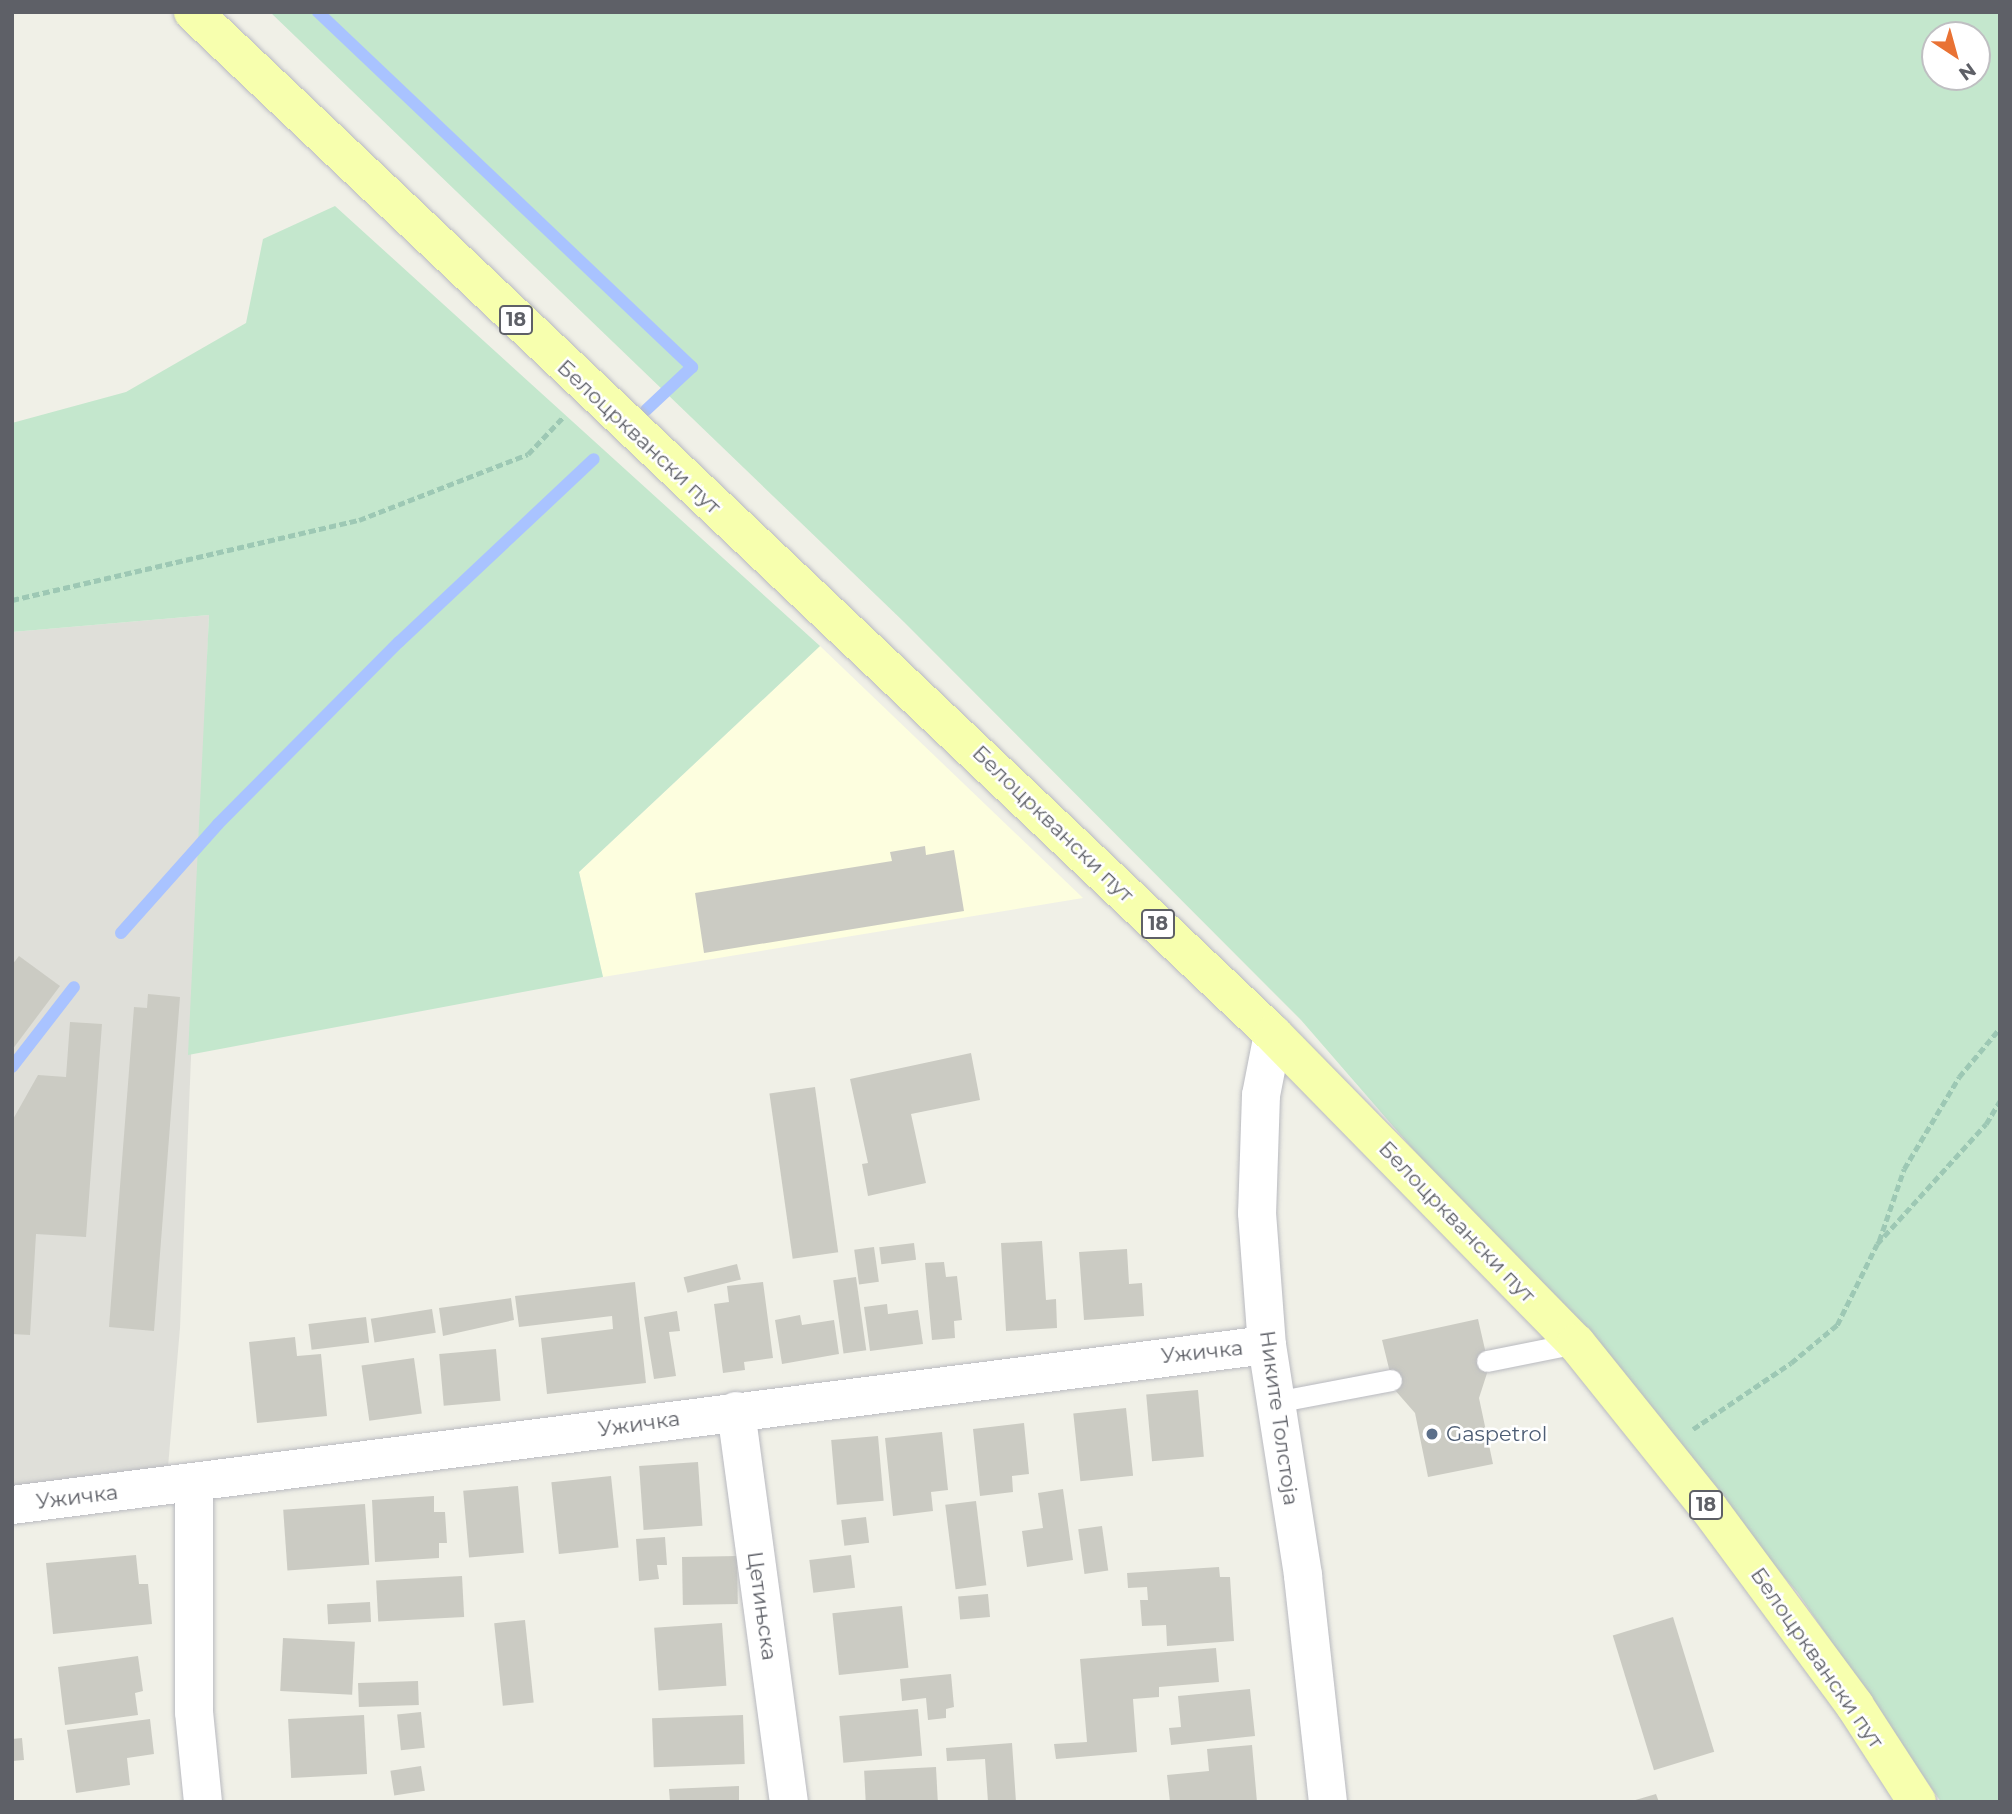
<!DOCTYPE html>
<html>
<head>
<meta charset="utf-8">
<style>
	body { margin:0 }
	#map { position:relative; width:2012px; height:1814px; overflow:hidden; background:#f0f0e7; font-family:Montserrat,sans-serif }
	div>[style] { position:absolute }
	.commercial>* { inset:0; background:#fdfedf }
	.industrial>* { inset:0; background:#dfdfd9 }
	.green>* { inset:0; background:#c4e7cd }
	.stream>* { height:12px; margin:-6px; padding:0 6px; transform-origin:6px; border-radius:6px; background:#a9c3ff }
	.building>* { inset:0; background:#cbcbc3; transform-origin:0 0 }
	.path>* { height:4.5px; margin-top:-2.25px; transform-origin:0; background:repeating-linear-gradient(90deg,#9dc8b4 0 7px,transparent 0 10.5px) }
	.roads { filter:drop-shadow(0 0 2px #b9bac0) drop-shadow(0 0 2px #b9bac0) }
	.service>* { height:21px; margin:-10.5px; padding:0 10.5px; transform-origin:10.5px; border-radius:10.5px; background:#fff }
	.minor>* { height:38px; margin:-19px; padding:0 19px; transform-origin:19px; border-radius:19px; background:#fff }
	.primary>* { height:38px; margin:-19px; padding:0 19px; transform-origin:19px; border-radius:19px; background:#f7ffae }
	.dots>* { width:19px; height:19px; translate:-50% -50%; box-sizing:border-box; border:4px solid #fff; border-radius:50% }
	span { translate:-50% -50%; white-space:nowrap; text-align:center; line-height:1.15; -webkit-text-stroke:5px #fff; paint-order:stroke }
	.shield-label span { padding:2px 5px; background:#fff; border:2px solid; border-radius:5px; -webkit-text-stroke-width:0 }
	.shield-label { font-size:19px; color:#5e6067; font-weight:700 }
	.street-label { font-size:21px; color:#5e6067 }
	.service-label { font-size:21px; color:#4e5e75 }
	.left { translate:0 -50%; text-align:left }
	.frame { position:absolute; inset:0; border:14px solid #5e6067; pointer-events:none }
	.north { position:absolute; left:1921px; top:21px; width:70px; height:70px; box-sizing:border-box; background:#fff; border:2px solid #bfbfc2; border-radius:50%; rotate:144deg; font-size:19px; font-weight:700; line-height:28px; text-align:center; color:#5e6067 }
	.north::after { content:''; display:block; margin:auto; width:24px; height:32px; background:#e97234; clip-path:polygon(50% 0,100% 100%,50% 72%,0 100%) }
</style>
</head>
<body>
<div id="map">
	<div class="commercial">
		<i style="clip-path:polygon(820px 646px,1083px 898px,603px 977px,579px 872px)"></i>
	</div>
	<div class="industrial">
		<i style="clip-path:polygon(209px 615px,180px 1328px,168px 1467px,12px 1492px,12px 632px)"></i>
	</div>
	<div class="green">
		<i style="clip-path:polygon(evenodd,270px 12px,2000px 12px,2000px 1802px,1941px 1802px,1798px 1593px,1301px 1020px,904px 622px,270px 12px,1935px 35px,1977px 35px,1977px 77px,1935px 77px,1935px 35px)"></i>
		<i style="clip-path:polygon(335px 206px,820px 646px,579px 872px,603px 977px,188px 1055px,209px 615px,12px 632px,12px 423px,126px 392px,246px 323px,263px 239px)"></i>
	</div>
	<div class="stream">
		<i style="left:318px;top:12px;width:516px;rotate:43.51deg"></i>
		<i style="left:692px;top:367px;width:63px;rotate:136.9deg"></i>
		<i style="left:121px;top:933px;width:146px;rotate:-48.3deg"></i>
		<i style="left:218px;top:824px;width:257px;rotate:-45.2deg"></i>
		<i style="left:399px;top:642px;width:267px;rotate:-43.2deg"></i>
		<i style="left:12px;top:1067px;width:101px;rotate:-52.2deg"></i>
	</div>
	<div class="building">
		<i style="clip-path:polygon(925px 846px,926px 855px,954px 850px,964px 911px,704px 953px,695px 893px,892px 861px,890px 852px)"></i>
		<i style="clip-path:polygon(19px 956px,60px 986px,12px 1050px,12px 965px)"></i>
		<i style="clip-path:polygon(148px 994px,180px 997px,154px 1331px,109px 1327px,134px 1007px,147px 1008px)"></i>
		<i style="clip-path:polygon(70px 1022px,102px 1024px,86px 1237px,36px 1234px,30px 1335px,12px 1334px,12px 1121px,38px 1075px,66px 1077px)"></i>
		<i style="clip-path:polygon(971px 1053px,980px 1100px,911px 1114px,926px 1183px,868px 1196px,862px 1164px,868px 1163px,850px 1079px)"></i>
		<i style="left:815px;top:1087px;width:167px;height:46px;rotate:82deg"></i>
		<i style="clip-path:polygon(1042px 1241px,1046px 1300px,1056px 1299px,1057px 1328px,1006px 1331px,1001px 1243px)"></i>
		<i style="left:914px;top:1243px;width:17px;height:35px;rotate:83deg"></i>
		<i style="left:874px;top:1247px;width:35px;height:20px;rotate:82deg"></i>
		<i style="clip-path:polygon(1127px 1249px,1129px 1284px,1142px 1283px,1144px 1316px,1084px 1320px,1079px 1252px)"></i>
		<i style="clip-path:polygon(944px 1262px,946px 1277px,957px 1276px,962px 1320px,954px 1321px,955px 1338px,932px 1340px,925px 1263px)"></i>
		<i style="left:737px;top:1264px;width:16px;height:55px;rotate:76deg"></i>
		<i style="left:856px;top:1277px;width:74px;height:23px;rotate:82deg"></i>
		<i style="clip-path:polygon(635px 1282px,646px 1383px,547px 1394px,541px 1338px,613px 1329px,612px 1316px,519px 1327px,515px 1296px)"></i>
		<i style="clip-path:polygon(763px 1282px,773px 1358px,744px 1362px,745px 1370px,723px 1373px,714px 1304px,729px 1302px,727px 1286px)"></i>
		<i style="clip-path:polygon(511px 1298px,514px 1320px,443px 1336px,439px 1308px)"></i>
		<i style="clip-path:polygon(887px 1304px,888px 1314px,918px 1310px,923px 1344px,870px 1351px,864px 1307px)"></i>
		<i style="left:432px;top:1309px;width:24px;height:62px;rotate:81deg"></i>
		<i style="clip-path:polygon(677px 1311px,680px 1331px,669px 1332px,676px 1376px,654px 1379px,644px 1317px)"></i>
		<i style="clip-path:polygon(800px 1315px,802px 1325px,834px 1320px,839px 1354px,782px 1364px,775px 1320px)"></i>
		<i style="left:366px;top:1317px;width:26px;height:58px;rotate:83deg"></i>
		<i style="clip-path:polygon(1478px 1319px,1489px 1367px,1479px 1398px,1493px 1464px,1428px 1477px,1415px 1413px,1394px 1389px,1382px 1340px)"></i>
		<i style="clip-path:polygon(295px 1337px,297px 1356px,321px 1354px,327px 1416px,257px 1423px,249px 1342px)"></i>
		<i style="left:496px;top:1349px;width:52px;height:57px;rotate:85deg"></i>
		<i style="left:414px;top:1358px;width:56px;height:53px;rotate:82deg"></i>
		<i style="left:1198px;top:1390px;width:67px;height:52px;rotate:85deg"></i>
		<i style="left:1126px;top:1408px;width:68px;height:53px;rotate:84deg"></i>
		<i style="clip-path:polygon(1024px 1423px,1029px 1474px,1012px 1476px,1013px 1492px,980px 1496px,973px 1429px)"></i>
		<i style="clip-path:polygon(942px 1432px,948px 1490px,931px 1492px,933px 1511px,893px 1516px,885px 1438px)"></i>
		<i style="left:878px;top:1436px;width:65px;height:47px;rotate:85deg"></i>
		<i style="left:698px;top:1462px;width:64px;height:59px;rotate:86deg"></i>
		<i style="left:611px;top:1476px;width:72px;height:60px;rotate:84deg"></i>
		<i style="left:518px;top:1486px;width:67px;height:55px;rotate:85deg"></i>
		<i style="clip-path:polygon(1063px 1489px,1073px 1560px,1027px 1567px,1022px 1531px,1043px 1528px,1038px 1493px)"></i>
		<i style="clip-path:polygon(434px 1496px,434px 1512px,445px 1512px,447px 1543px,439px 1543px,439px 1558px,375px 1562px,372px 1500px)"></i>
		<i style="left:976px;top:1501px;width:85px;height:31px;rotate:83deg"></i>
		<i style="left:365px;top:1504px;width:61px;height:82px;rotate:86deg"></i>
		<i style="left:866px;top:1517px;width:26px;height:25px;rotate:83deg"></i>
		<i style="left:1102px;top:1526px;width:45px;height:24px;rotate:82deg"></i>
		<i style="clip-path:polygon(665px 1537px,667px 1565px,657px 1565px,659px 1579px,639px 1581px,636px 1539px)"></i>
		<i style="clip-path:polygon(136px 1555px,139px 1584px,148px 1584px,152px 1624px,53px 1634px,46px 1563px)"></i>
		<i style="left:851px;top:1555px;width:33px;height:42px;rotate:83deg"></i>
		<i style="left:737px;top:1556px;width:48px;height:55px;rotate:89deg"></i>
		<i style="clip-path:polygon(1219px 1567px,1220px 1577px,1230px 1577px,1234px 1641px,1167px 1646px,1166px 1625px,1142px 1626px,1140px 1600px,1148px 1600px,1147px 1587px,1128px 1588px,1127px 1573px)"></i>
		<i style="left:462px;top:1576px;width:41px;height:86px;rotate:87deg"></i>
		<i style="left:988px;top:1594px;width:23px;height:30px;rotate:85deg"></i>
		<i style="left:370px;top:1602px;width:20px;height:43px;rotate:87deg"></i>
		<i style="left:902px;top:1606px;width:62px;height:70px;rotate:84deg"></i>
		<i style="left:1673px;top:1617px;width:141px;height:63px;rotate:73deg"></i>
		<i style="left:525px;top:1620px;width:83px;height:31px;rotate:84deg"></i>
		<i style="left:722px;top:1623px;width:63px;height:68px;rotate:86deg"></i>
		<i style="left:283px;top:1638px;width:72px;height:53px;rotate:3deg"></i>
		<i style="clip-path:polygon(1216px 1648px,1219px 1682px,1159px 1687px,1159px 1697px,1133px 1699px,1137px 1752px,1056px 1759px,1054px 1744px,1087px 1742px,1080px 1659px)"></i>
		<i style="clip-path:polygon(138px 1656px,143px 1691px,135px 1693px,138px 1715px,65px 1725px,58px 1667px)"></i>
		<i style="clip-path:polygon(951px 1674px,954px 1707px,946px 1709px,946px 1718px,928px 1720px,926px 1698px,902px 1701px,900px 1679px)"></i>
		<i style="left:418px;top:1681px;width:24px;height:60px;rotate:88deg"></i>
		<i style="clip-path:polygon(1250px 1689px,1255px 1736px,1171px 1745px,1169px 1728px,1181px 1727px,1178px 1696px)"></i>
		<i style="left:918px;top:1709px;width:47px;height:79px;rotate:85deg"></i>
		<i style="left:421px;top:1712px;width:36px;height:24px;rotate:84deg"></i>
		<i style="left:364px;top:1715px;width:59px;height:76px;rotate:87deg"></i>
		<i style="left:743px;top:1715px;width:49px;height:91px;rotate:88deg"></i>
		<i style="clip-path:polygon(150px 1719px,154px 1754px,127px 1758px,130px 1785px,76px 1793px,67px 1730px)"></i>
		<i style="clip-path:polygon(22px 1738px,24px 1760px,12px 1761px,12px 1739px)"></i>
		<i style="clip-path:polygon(1012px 1743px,1016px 1802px,988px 1802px,985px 1759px,947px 1761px,946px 1748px)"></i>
		<i style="clip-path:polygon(1252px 1745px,1257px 1802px,1170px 1802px,1167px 1775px,1209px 1771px,1207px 1749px)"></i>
		<i style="left:421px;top:1766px;width:25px;height:31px;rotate:81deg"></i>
		<i style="left:936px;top:1767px;width:35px;height:72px;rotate:87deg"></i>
		<i style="clip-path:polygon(739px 1786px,739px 1802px,670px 1802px,669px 1789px)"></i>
		<i style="clip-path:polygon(1656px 1794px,1659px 1802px,1632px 1802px,1632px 1801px)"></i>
	</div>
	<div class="path">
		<i style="left:12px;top:600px;width:356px;rotate:-13deg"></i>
		<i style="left:359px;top:520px;width:181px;rotate:-21.3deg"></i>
		<i style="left:528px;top:454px;width:52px;rotate:-46.5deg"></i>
		<i style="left:1879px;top:1241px;width:76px;rotate:-70.9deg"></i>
		<i style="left:1904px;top:1169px;width:107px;rotate:-59.1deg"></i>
		<i style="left:1959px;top:1077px;width:64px;rotate:-50.1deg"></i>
		<i style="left:1693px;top:1429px;width:118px;rotate:-34deg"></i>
		<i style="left:1791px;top:1363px;width:60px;rotate:-39.6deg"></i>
		<i style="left:1837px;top:1325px;width:90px;rotate:-63.7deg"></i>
		<i style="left:1877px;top:1244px;width:162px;rotate:-47.8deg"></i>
		<i style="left:1986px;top:1124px;width:27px;rotate:-59deg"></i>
	</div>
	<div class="roads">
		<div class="service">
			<i style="left:1487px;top:1361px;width:91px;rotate:-11.4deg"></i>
			<i style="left:1275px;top:1402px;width:118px;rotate:-10.7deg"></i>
		</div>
		<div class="minor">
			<i style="left:1273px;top:1034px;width:62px;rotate:101.1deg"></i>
			<i style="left:1261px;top:1095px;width:118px;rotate:91.9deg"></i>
			<i style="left:1257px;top:1213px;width:132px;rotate:85.7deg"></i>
			<i style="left:1267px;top:1345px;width:234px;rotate:81.1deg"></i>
			<i style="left:1303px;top:1576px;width:227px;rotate:83.7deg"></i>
			<i style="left:736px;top:1411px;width:395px;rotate:82.3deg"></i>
			<i style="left:194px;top:1483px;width:229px;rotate:90deg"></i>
			<i style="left:194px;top:1712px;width:90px;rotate:84.3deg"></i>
			<i style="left:12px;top:1505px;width:1265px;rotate:-7.27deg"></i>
		</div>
		<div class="primary">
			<i style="left:193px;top:12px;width:1487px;rotate:43.42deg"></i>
			<i style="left:1273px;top:1034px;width:433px;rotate:45.6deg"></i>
			<i style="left:1576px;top:1343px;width:211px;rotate:51.2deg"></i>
			<i style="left:1708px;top:1507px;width:247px;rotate:53.5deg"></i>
			<i style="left:1855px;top:1706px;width:114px;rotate:57.1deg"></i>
		</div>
	</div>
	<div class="dots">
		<i style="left:1432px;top:1434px;background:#5c6f8a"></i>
	</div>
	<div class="shield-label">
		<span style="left:516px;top:320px">18</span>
		<span style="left:1158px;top:924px">18</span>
		<span style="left:1706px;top:1505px">18</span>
	</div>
	<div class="street-label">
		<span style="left:639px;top:437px;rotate:43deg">Белоцрквански пут</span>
		<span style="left:1053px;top:824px;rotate:44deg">Белоцрквански пут</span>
		<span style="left:1457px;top:1222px;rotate:46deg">Белоцрквански пут</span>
		<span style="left:1202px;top:1352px;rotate:-6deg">Ужичка</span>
		<span style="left:1279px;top:1418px;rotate:82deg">Никите Толстоја</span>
		<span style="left:639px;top:1424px;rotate:-8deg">Ужичка</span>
		<span style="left:77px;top:1497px;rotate:-7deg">Ужичка</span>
		<span style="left:762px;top:1606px;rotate:82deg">Цетињска</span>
		<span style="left:1817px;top:1658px;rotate:55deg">Белоцрквански пут</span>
	</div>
	<div class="service-label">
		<span class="left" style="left:1446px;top:1434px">Gaspetrol</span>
	</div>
	<div class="frame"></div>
	<div class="north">N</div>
</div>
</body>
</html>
